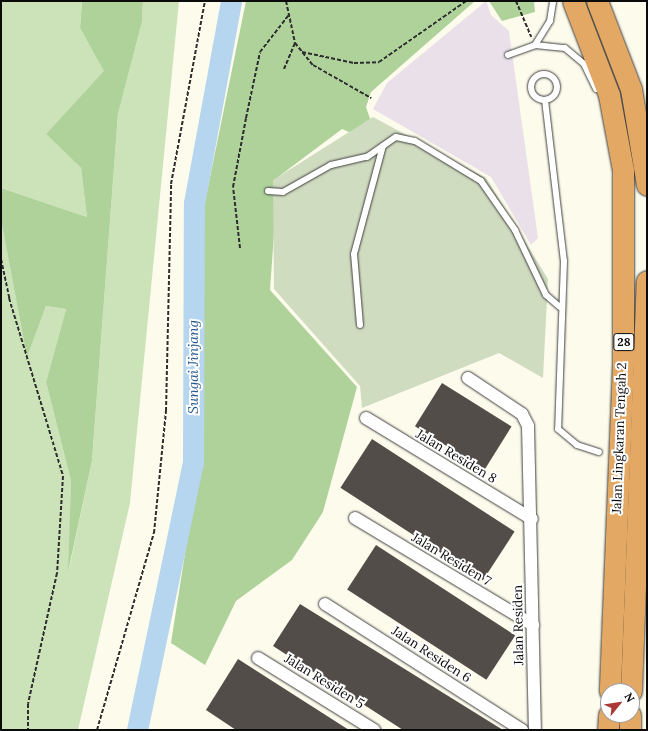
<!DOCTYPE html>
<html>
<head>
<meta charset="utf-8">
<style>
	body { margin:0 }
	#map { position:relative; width:648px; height:731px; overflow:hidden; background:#fdfbec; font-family:Lora,serif }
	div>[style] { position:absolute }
	.industrial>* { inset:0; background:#e9e0e9 }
	.green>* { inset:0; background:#cce3ba }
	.forest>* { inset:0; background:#afd29b }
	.cemetery>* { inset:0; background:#d0dcc0 }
	.river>* { height:21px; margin:-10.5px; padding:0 10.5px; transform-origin:10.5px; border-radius:10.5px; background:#b6d5ee }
	.building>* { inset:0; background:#534d49; transform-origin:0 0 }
	.path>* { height:2px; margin-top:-1px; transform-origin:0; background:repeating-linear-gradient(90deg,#2d2d2d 0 4px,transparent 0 6px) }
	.roads { filter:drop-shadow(0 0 1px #3e3e3e) drop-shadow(0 0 1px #3e3e3e) }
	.lane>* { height:6px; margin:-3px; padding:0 3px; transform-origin:3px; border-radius:3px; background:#fff }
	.lane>.ring { margin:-3px; padding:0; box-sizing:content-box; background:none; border:6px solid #fff; border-radius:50% }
	.street>* { height:12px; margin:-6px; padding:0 6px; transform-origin:6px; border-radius:6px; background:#fff }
	.highway>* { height:21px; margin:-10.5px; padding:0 10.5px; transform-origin:10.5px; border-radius:10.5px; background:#e3a863 }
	span { translate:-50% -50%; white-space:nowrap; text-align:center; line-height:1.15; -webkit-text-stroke:4px #fff; paint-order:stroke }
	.shield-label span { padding:1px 3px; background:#fff; border:1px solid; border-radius:3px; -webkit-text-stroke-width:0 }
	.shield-label { font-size:12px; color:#0b0b0b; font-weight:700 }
	.street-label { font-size:13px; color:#0b0b0b }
	.water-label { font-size:14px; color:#24578e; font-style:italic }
	.frame { position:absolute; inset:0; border:2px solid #0b0b0b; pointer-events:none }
	.north { position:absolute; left:600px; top:683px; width:40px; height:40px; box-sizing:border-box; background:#fff; border:1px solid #9d9d9d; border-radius:50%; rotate:60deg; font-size:11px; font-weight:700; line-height:16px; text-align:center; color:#0b0b0b }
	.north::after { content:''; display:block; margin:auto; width:14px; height:18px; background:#ab3834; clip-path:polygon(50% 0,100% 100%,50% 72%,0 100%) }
</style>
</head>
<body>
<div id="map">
	<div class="industrial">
		<i style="clip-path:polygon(486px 1px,491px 15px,509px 31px,538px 238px,531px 245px,491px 177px,373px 109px,387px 83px)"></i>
	</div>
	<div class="green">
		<i style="clip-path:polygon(1px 1px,82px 1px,80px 28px,105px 71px,46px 134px,81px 168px,87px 217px,1px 188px)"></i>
		<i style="clip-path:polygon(143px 1px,179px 1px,130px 503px,78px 730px,1px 730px,1px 220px,27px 356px,46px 306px,66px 309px,46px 382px,71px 481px,69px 569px,92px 461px,118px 114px,142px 22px)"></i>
	</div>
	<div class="forest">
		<i style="clip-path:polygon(82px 1px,143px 1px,142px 22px,118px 114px,92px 461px,68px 572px,71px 481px,46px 382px,66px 309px,46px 306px,27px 357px,1px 220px,1px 188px,87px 217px,81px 168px,46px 134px,104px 71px,80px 28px)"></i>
		<i style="clip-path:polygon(246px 1px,475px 1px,371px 92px,366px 107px,379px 145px,342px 129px,278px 177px,270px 290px,357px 387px,323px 512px,292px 560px,236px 601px,205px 665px,171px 643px,197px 477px,200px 309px,197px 241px)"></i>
		<i style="clip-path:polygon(489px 1px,534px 1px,535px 12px,502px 21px)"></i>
	</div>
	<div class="cemetery">
		<i style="clip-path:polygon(373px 117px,486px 178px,548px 279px,543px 378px,499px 353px,362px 408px,360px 386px,274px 289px,273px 180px)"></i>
	</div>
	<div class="river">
		<i style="left:137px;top:730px;width:273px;rotate:-78.2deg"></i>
		<i style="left:193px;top:463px;width:260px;rotate:-89.8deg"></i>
		<i style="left:194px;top:203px;width:205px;rotate:-79.6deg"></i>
	</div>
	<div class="building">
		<i style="left:442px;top:383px;width:82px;height:51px;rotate:32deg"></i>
		<i style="left:372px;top:439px;width:170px;height:58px;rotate:33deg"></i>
		<i style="left:376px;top:545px;width:166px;height:53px;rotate:33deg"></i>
		<i style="clip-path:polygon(300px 604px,503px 730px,403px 730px,273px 646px)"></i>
		<i style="clip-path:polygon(238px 659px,349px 730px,236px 730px,206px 710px)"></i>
	</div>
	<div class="path">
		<i style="left:286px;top:1px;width:43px;rotate:77.9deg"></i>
		<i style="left:295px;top:43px;width:28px;rotate:51deg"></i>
		<i style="left:313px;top:65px;width:67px;rotate:29.6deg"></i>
		<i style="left:516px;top:1px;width:39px;rotate:67deg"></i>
		<i style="left:302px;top:52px;width:53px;rotate:11.9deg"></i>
		<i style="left:354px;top:63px;width:25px;rotate:-2deg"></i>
		<i style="left:379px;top:62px;width:106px;rotate:-35deg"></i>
		<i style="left:284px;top:69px;width:28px;rotate:-67deg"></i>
		<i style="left:240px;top:248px;width:61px;rotate:-96.5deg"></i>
		<i style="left:233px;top:187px;width:70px;rotate:-79.3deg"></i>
		<i style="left:246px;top:118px;width:67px;rotate:-78deg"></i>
		<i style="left:260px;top:52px;width:46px;rotate:-52.1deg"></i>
		<i style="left:1px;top:259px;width:40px;rotate:78deg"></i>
		<i style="left:9px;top:298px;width:186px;rotate:73.1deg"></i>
		<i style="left:63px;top:476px;width:97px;rotate:93.5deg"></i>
		<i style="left:57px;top:573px;width:134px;rotate:102.5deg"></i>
		<i style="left:28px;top:704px;width:26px;rotate:90deg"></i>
		<i style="left:97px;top:730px;width:205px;rotate:-73.9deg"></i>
		<i style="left:154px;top:533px;width:123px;rotate:-84.4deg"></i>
		<i style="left:166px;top:411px;width:227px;rotate:-88.7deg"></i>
		<i style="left:171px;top:184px;width:186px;rotate:-79.5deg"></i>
	</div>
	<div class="roads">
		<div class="lane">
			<i style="left:535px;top:45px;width:28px;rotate:-58deg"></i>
			<i style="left:550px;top:21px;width:20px;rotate:-81deg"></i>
			<i style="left:508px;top:55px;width:29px;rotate:-20deg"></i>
			<i style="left:535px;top:45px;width:30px;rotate:6deg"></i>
			<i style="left:565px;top:48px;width:25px;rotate:40deg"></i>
			<i style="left:584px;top:64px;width:28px;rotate:64deg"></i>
			<i class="ring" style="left:531px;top:74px;width:20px;height:20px"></i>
			<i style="left:545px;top:100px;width:162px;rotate:83.3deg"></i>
			<i style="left:564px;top:261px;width:168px;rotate:92deg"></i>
			<i style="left:558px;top:429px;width:25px;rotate:40deg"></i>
			<i style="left:577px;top:445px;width:23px;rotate:18deg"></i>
			<i style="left:268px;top:191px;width:15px;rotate:4deg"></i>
			<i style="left:283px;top:192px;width:55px;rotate:-29.4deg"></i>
			<i style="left:331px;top:165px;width:37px;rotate:-13deg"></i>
			<i style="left:367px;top:157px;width:35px;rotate:-35deg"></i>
			<i style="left:396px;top:137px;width:19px;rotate:12deg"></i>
			<i style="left:415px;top:141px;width:77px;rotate:31.2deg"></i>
			<i style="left:481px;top:181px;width:60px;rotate:55.2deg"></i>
			<i style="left:515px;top:230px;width:72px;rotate:64.5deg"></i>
			<i style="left:546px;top:295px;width:18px;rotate:41deg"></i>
			<i style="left:360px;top:325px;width:71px;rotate:-94.8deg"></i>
			<i style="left:354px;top:254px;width:112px;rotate:-75deg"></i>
		</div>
		<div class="street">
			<i style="left:468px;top:378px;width:65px;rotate:33.7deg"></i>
			<i style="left:522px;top:414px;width:13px;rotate:63deg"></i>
			<i style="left:528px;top:426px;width:304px;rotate:88.7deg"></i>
			<i style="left:366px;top:418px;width:194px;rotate:31.3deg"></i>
			<i style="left:355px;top:518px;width:208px;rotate:31deg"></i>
			<i style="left:325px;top:604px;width:234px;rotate:32.6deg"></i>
			<i style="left:258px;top:658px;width:137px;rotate:31.8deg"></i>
		</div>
		<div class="highway">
			<i style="left:573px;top:1px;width:101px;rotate:69deg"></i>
			<i style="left:609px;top:95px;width:76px;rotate:79.4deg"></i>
			<i style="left:623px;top:170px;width:193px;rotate:90deg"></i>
			<i style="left:623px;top:363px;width:328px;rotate:92.3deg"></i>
			<i style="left:597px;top:1px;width:94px;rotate:68.9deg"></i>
			<i style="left:631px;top:89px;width:97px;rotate:80.5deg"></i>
			<i style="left:631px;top:691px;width:410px;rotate:-87.8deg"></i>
			<i style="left:608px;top:730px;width:15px;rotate:-86deg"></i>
			<i style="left:630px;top:730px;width:15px;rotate:-90deg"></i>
		</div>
	</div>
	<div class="shield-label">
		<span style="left:624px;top:342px">28</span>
	</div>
	<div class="street-label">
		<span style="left:620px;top:438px;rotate:-88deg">Jalan Lingkaran Tengah 2</span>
		<span style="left:456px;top:457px;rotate:31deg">Jalan Residen 8</span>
		<span style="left:451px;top:560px;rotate:31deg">Jalan Residen 7</span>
		<span style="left:519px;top:625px;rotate:-91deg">Jalan Residen</span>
		<span style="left:431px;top:655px;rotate:33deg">Jalan Residen 6</span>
		<span style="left:324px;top:682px;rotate:32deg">Jalan Residen 5</span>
	</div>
	<div class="water-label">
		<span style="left:193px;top:367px;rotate:-90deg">Sungai Jinjang</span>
	</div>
	<div class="frame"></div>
	<div class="north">N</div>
</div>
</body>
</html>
